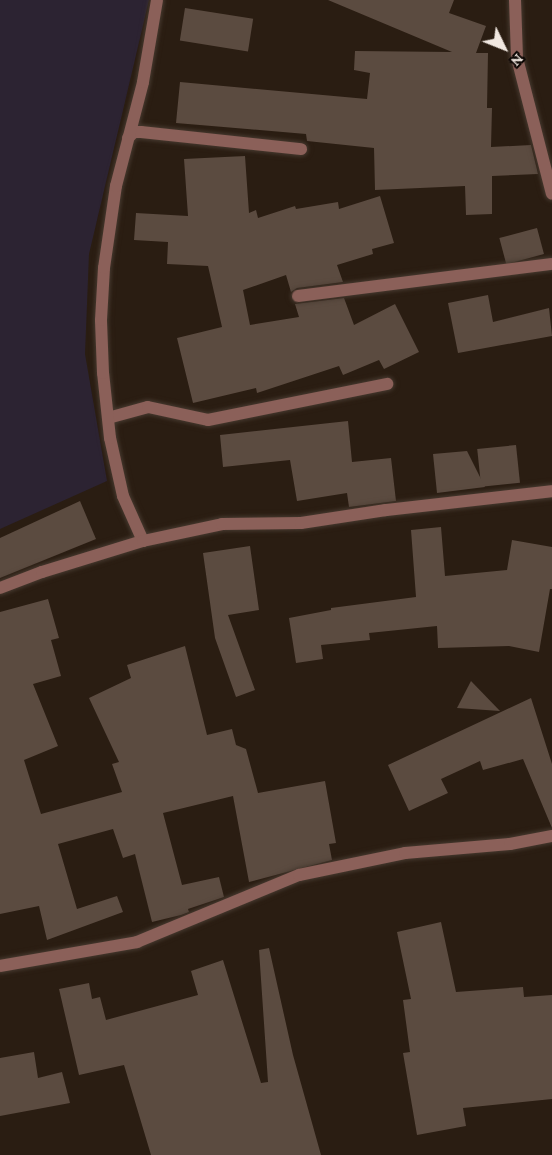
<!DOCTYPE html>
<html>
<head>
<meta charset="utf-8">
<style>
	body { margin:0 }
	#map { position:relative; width:552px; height:1155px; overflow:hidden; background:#2a1d12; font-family:"Crimson Pro",serif }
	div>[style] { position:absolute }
	.education>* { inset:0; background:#2c2332 }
	.building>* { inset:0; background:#5b4b40; transform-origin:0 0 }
	.roads { filter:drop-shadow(0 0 2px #46392f) drop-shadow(0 0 2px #46392f) }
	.street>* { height:12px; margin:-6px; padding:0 6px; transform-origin:6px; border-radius:6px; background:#8b6059 }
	span { translate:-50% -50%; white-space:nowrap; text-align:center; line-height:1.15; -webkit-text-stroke:4.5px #0e0805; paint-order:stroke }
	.north { position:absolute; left:474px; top:18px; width:60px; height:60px; -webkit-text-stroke:4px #0e0805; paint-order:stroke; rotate:133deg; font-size:16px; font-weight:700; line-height:24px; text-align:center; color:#f1e8e1 }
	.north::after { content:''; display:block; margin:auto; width:21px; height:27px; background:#f1e8e1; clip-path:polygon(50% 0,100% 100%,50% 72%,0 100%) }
</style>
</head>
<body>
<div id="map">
	<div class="education">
		<i style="clip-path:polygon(0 0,149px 0,89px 254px,85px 354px,107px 481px,0 529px)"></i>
	</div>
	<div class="building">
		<i style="clip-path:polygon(328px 0,454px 0,449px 13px,486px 26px,476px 53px,488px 53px,487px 108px,492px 108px,491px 147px,531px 145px,538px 174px,492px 176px,492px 214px,466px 215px,465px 186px,375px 190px,374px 148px,307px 141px,306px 134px,176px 123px,180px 82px,367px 99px,370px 73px,354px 70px,355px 51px,452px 52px)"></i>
		<i style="left:185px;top:8px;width:69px;height:33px;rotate:9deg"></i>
		<i style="clip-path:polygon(245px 156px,249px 213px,256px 210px,258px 218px,295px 206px,296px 209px,338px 202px,339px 209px,380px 196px,394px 243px,372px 249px,373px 254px,337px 265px,343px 282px,297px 288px,291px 292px,286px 275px,243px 290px,250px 325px,299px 317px,295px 304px,344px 298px,354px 325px,395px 304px,419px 352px,384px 369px,379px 360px,343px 375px,339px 366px,257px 393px,256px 388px,193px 403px,177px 338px,222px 327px,208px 266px,167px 264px,168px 242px,134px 240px,136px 213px,188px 216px,184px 159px)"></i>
		<i style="left:537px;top:228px;width:27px;height:39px;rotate:75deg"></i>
		<i style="clip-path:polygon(488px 295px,493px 322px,549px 308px,552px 336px,458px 353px,448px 303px)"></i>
		<i style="clip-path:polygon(348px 421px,352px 462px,391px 458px,396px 501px,349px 507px,347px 493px,297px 501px,290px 460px,223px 467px,220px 435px)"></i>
		<i style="left:516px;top:445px;width:38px;height:39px;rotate:84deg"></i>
		<i style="clip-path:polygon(467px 451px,485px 487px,437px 493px,433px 454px)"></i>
		<i style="clip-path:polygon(80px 501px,96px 539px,0 578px,0 538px)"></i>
		<i style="clip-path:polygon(441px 527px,445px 576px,507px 570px,512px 540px,552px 547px,552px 589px,550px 589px,539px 652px,509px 646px,438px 648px,437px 626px,369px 633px,370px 640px,321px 645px,323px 659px,296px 663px,289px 618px,331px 610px,331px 608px,416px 597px,411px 530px)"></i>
		<i style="clip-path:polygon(250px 546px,259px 610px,228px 615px,255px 690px,236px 697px,215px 638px,203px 553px)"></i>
		<i style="clip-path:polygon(48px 599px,59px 638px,51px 640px,61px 676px,33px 684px,58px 746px,24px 760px,41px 814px,122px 792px,112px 764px,119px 762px,89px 698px,131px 678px,127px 665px,185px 646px,207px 735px,232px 729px,236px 745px,246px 749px,258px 793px,325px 781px,336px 843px,329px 844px,332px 860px,249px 882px,233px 796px,163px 813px,182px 885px,219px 877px,224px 897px,188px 909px,189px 912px,181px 915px,152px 922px,135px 854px,123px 858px,113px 829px,58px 844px,77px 909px,117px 896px,123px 912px,47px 940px,39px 906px,0 914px,0 612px)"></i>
		<i style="clip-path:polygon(471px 681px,500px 711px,457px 708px)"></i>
		<i style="clip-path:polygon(531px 698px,552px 764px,552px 828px,523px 759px,483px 770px,480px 761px,441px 779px,448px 793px,409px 811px,388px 765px)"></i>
		<i style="clip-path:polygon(441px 922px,456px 992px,523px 987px,524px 997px,552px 995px,552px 1099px,463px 1108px,466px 1126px,417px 1135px,403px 1053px,410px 1052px,403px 1000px,411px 999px,397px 932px)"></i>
		<i style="clip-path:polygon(269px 948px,293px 1055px,321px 1155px,151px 1155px,124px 1065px,79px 1075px,59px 989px,89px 983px,92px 999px,100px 997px,106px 1020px,198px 995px,191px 971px,223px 960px,261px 1083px,268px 1082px,259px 950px)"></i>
		<i style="clip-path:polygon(34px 1052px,38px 1078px,62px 1072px,70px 1103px,0 1116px,0 1058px)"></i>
	</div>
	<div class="roads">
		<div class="street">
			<i style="left:515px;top:0;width:58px;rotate:88deg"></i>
			<i style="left:517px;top:58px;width:140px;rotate:75.6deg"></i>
			<i style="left:128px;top:138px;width:8px;rotate:-45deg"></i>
			<i style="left:134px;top:132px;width:7px"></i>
			<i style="left:141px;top:132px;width:161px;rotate:6.1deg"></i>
			<i style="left:298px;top:296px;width:256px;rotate:-7.2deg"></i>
			<i style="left:108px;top:418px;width:41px;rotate:-15.4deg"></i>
			<i style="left:148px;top:407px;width:61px;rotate:12.2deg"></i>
			<i style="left:208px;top:420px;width:183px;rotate:-11.4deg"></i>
			<i style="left:143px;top:541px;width:49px;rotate:-114deg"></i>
			<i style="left:123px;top:496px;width:59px;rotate:-102.6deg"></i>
			<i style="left:110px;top:438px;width:65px;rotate:-96.1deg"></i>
			<i style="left:103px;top:373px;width:53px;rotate:-92.2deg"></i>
			<i style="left:101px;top:320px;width:52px;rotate:-86.7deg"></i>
			<i style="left:104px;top:268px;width:83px;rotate:-81.7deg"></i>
			<i style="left:116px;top:186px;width:107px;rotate:-75.4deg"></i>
			<i style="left:143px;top:82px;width:83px;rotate:-80.3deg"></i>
			<i style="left:0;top:588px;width:45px;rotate:-20.9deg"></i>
			<i style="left:42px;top:572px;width:106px;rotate:-17.1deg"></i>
			<i style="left:143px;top:541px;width:81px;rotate:-12.1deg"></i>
			<i style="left:222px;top:524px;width:79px;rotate:-0.7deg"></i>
			<i style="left:301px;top:523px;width:86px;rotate:-8.7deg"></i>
			<i style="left:386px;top:510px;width:167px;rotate:-6.5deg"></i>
			<i style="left:0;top:966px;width:139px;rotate:-9.9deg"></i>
			<i style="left:137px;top:942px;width:175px;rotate:-22.5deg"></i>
			<i style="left:299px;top:875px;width:108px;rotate:-11.7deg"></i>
			<i style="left:405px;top:853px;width:105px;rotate:-4.9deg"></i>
			<i style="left:510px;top:844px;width:43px;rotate:-10.8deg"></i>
		</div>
	</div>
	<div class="north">N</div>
</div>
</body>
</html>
